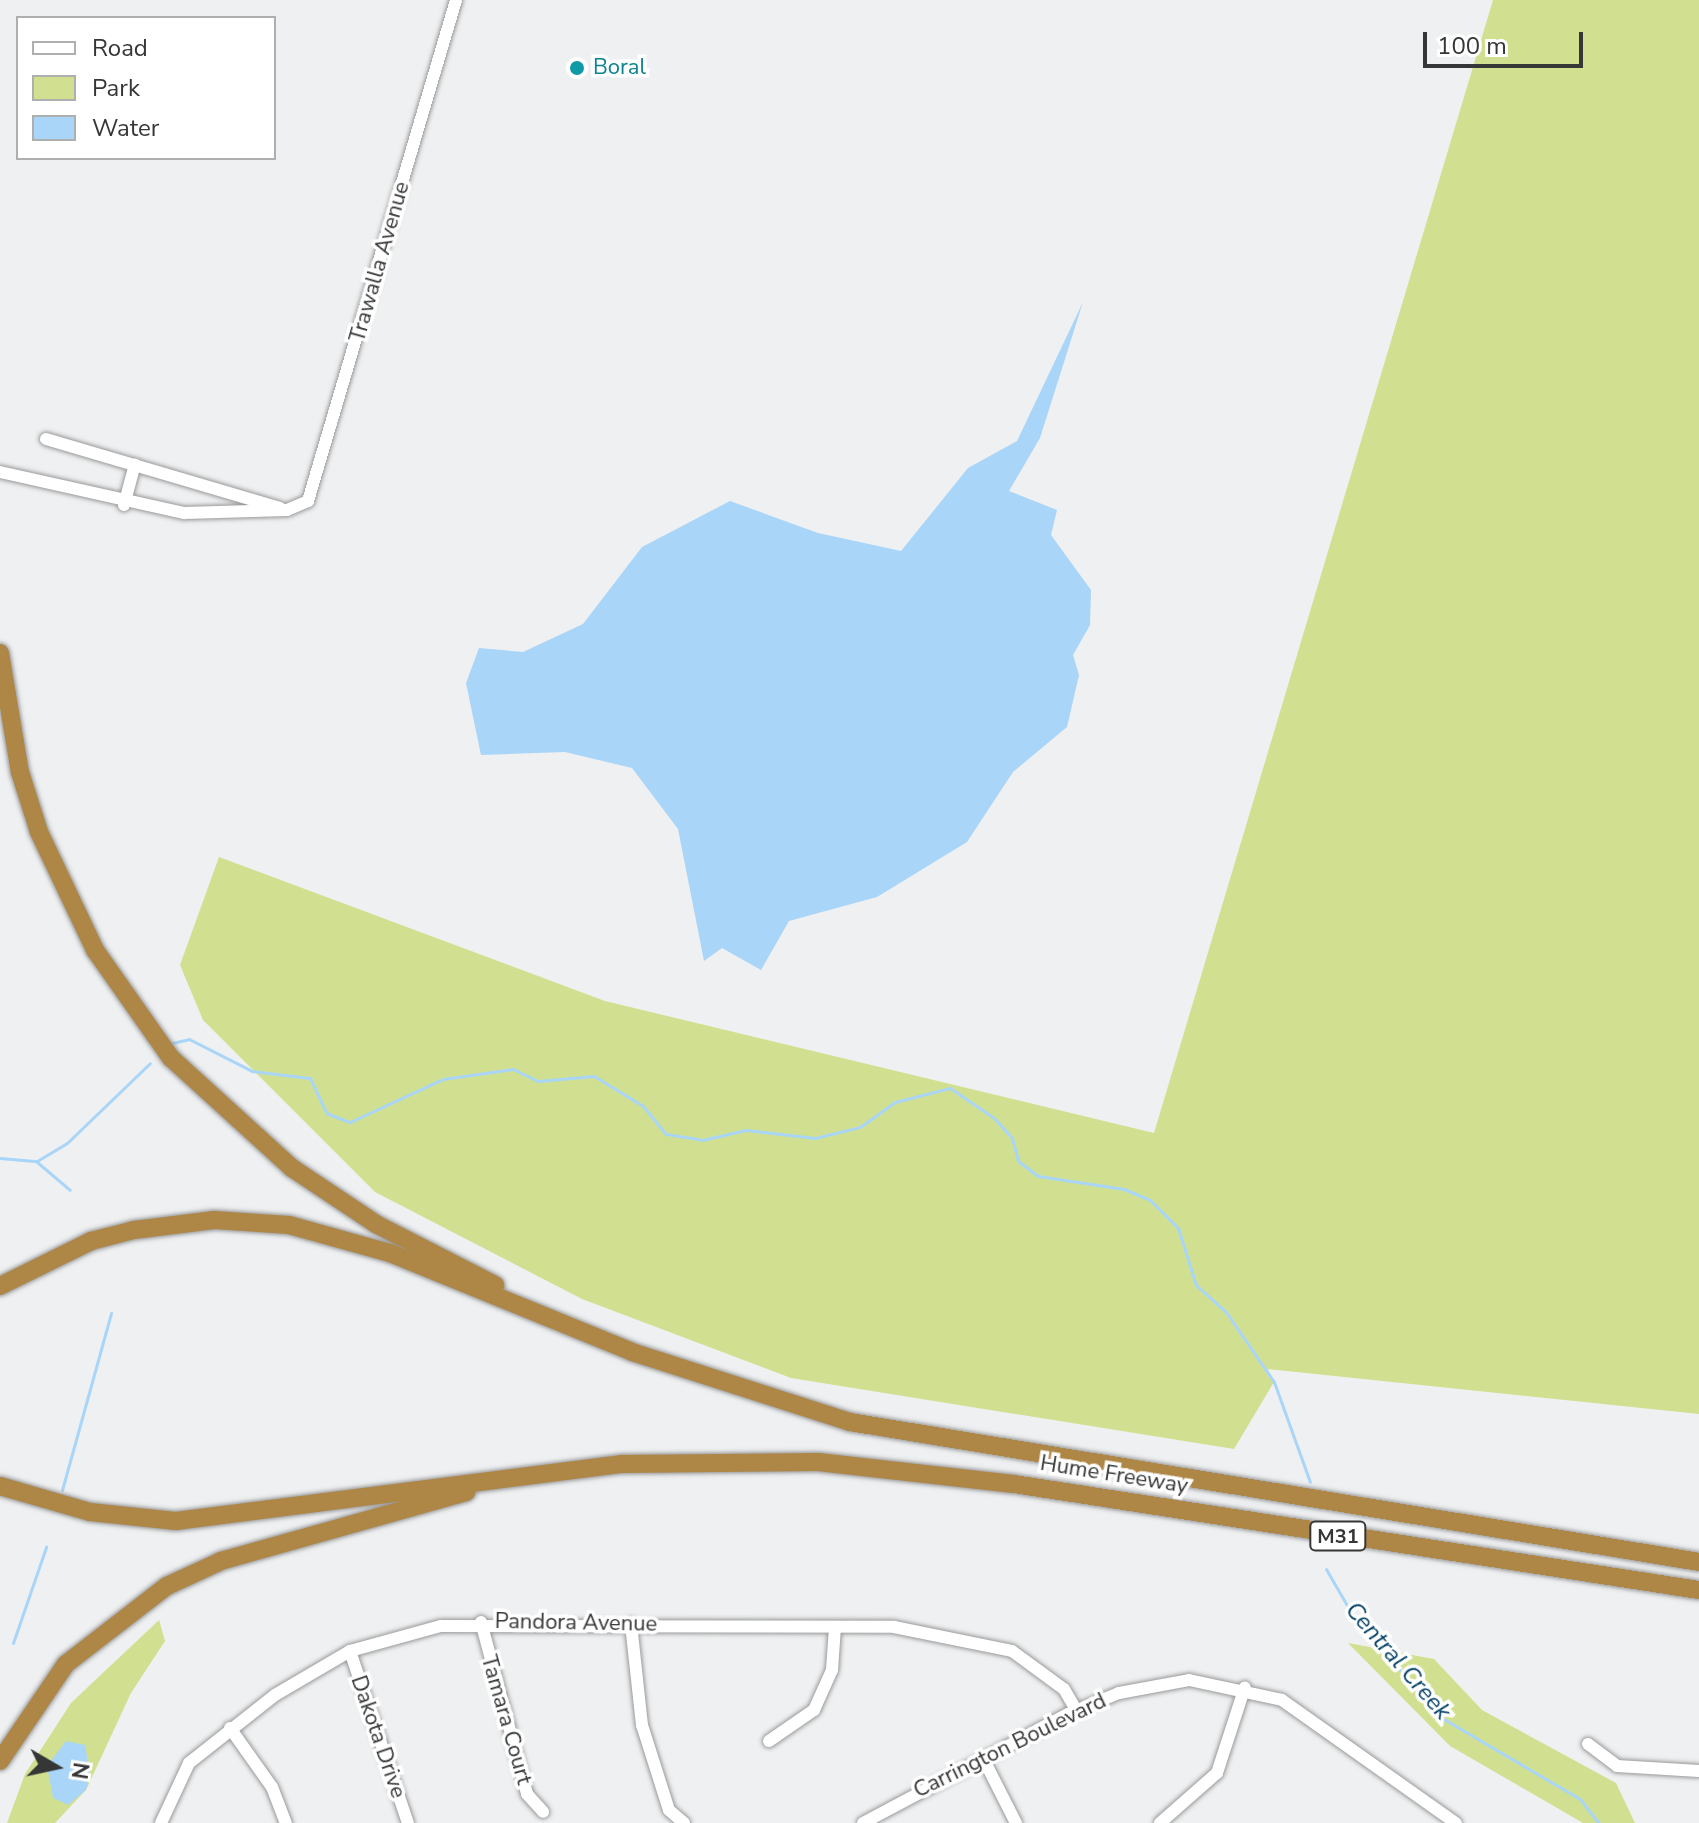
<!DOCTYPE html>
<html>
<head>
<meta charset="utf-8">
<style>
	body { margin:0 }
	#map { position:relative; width:1699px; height:1823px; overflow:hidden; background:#eff0f1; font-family:"Nunito Sans",sans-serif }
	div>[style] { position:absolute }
	.green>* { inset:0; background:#d1e090 }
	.water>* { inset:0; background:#a9d5f8 }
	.stream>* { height:3px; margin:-1.5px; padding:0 1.5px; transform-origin:1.5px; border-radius:1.5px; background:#a9d5f8 }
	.roads { filter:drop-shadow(0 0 2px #9a9a9b) drop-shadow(0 0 2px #9a9a9b) }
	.minor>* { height:12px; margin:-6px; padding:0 6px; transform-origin:6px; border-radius:6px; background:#fff }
	.highway>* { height:18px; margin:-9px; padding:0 9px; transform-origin:9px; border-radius:9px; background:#ae8746 }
	.dots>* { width:22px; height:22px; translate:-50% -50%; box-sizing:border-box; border:4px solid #fff; border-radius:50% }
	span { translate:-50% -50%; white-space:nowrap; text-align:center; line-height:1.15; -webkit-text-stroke:7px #fff; paint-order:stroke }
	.shield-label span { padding:2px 6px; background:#fff; border:2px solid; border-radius:6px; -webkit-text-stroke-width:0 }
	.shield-label { font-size:20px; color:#353636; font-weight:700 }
	.culture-label { font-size:22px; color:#0d838f }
	.left { translate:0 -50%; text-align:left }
	.street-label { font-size:22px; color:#353636 }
	.water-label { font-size:24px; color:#054267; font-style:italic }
	.legend { position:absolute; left:16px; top:16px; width:260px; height:144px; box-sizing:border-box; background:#fff; border:2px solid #aeafaf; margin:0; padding:10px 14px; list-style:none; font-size:24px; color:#353636 }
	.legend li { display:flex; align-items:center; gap:16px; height:40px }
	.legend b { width:40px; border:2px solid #aeafaf }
	.north { position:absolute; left:16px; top:1727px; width:80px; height:80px; -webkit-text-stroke:6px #fff; paint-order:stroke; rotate:99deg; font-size:22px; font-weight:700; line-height:32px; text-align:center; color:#353636 }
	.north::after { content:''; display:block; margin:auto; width:28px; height:36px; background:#353636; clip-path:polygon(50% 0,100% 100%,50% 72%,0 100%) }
	.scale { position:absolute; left:1423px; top:32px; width:160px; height:36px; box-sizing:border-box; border:4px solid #353636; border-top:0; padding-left:10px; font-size:24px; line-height:28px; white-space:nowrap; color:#353636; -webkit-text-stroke:6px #fff; paint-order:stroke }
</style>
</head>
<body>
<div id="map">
	<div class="green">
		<i style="clip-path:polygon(1493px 0,1699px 0,1699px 1414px,1268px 1369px,1274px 1382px,1234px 1449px,791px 1378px,582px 1299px,375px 1192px,203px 1020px,180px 965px,219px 857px,605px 1001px,1154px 1133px)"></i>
		<i style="clip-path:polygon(159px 1620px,165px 1641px,131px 1693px,86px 1790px,55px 1823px,7px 1823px,25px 1774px,71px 1703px)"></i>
		<i style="clip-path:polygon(1348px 1643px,1434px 1659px,1482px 1710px,1616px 1783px,1635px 1823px,1583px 1823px,1450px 1746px)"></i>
	</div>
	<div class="water">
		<i style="clip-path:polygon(1083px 302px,1040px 438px,1009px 491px,1057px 510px,1051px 535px,1091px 590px,1090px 625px,1073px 655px,1079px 675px,1067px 727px,1013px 772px,967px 842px,877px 897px,789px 921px,761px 970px,722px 948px,704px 961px,678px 829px,632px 768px,565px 752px,481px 755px,466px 683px,479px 648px,523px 652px,583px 624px,642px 547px,730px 501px,818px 533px,901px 551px,968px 468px,1017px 441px)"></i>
		<i style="clip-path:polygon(66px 1741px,85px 1745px,90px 1774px,86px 1790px,68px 1805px,53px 1798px,47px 1766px)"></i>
	</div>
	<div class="stream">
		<i style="left:172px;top:1043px;width:17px;rotate:-13deg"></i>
		<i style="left:189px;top:1039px;width:71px;rotate:26.9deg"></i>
		<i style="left:252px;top:1071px;width:58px;rotate:6.9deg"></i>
		<i style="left:310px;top:1078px;width:38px;rotate:65deg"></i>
		<i style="left:326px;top:1113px;width:26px;rotate:21deg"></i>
		<i style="left:350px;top:1122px;width:102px;rotate:-24.8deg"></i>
		<i style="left:443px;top:1079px;width:71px;rotate:-8.1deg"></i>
		<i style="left:513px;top:1069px;width:28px;rotate:26deg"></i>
		<i style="left:538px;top:1081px;width:56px;rotate:-5.1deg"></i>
		<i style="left:594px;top:1076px;width:57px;rotate:31.5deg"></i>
		<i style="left:643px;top:1106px;width:36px;rotate:51deg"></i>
		<i style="left:666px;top:1134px;width:36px;rotate:9deg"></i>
		<i style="left:702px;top:1140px;width:45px;rotate:-12.8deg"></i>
		<i style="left:746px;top:1130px;width:69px;rotate:6.6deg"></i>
		<i style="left:815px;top:1138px;width:46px;rotate:-13.7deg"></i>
		<i style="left:860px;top:1127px;width:43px;rotate:-35.5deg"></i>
		<i style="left:895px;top:1102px;width:57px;rotate:-14.3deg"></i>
		<i style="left:950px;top:1088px;width:53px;rotate:34.3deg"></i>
		<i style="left:994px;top:1118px;width:27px;rotate:48deg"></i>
		<i style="left:1012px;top:1138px;width:24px;rotate:75deg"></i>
		<i style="left:1018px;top:1161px;width:25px;rotate:37deg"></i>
		<i style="left:1038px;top:1176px;width:87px;rotate:8.6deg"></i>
		<i style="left:1124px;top:1189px;width:28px;rotate:23deg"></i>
		<i style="left:1150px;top:1200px;width:40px;rotate:45deg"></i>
		<i style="left:1178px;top:1228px;width:60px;rotate:72.5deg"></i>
		<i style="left:1196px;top:1285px;width:40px;rotate:42deg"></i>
		<i style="left:1226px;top:1312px;width:85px;rotate:55.6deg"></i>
		<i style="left:1274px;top:1382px;width:106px;rotate:70.2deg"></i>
		<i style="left:0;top:1158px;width:37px;rotate:5deg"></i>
		<i style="left:37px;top:1161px;width:35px;rotate:-31deg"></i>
		<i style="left:67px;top:1143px;width:115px;rotate:-43.9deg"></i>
		<i style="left:37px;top:1162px;width:43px;rotate:40.3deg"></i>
		<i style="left:62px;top:1490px;width:184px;rotate:-74.5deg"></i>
		<i style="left:1326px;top:1569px;width:52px;rotate:60deg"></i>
		<i style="left:1352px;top:1614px;width:138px;rotate:49.1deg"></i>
		<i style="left:1442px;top:1718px;width:160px;rotate:30.4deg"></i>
		<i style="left:1580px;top:1799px;width:31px;rotate:52deg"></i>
		<i style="left:13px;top:1643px;width:102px;rotate:-71deg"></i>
	</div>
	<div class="roads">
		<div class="minor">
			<i style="left:46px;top:439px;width:244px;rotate:16.4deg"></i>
			<i style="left:0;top:472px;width:189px;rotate:12.6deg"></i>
			<i style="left:184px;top:513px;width:103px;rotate:-1.7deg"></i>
			<i style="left:287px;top:510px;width:23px;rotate:-23deg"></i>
			<i style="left:308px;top:501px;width:522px;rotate:-73.54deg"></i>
			<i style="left:124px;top:505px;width:42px;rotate:-75deg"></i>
			<i style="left:481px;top:1622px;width:178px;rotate:75deg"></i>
			<i style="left:527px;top:1794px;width:24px;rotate:48deg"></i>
			<i style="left:631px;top:1624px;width:102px;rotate:83.8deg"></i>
			<i style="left:642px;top:1725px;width:89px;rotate:72.4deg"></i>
			<i style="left:669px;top:1810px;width:20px;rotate:41deg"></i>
			<i style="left:350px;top:1651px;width:182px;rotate:71.4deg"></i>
			<i style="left:230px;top:1728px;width:72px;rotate:54.6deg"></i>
			<i style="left:272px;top:1787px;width:39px;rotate:69deg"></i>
			<i style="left:769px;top:1741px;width:55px;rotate:-34.6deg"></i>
			<i style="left:814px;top:1710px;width:44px;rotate:-65.8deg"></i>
			<i style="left:832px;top:1670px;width:43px;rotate:-86deg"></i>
			<i style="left:1588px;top:1744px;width:36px;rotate:37deg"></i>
			<i style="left:1617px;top:1766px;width:82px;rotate:3.5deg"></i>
			<i style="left:983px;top:1758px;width:73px;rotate:63.1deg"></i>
			<i style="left:161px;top:1823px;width:66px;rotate:-65deg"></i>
			<i style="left:189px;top:1763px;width:110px;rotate:-38.3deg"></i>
			<i style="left:275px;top:1695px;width:87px;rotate:-30.4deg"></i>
			<i style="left:350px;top:1651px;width:94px;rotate:-15.4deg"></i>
			<i style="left:441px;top:1626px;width:453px;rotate:0.1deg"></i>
			<i style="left:894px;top:1627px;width:120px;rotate:11.5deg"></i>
			<i style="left:1012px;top:1651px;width:64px;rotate:36.2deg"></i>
			<i style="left:1064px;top:1689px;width:24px;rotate:60deg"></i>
			<i style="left:863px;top:1823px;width:232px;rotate:-28deg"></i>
			<i style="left:1068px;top:1714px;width:55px;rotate:-22.4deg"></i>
			<i style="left:1119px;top:1693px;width:71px;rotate:-10.5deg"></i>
			<i style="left:1189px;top:1680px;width:95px;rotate:12.1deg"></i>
			<i style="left:1282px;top:1700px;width:213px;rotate:35.3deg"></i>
			<i style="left:1160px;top:1823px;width:76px;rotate:-41.3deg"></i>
			<i style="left:1217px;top:1773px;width:90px;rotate:-72deg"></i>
		</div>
		<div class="highway">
			<i style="left:0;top:653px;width:121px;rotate:80.5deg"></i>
			<i style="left:20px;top:772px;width:63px;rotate:72.4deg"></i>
			<i style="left:39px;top:832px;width:131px;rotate:64.6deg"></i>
			<i style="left:95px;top:950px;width:132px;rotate:54.9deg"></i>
			<i style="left:171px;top:1058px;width:164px;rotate:42.3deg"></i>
			<i style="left:292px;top:1168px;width:101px;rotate:33.7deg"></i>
			<i style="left:376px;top:1224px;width:134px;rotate:27.1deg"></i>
			<i style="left:0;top:1286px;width:102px;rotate:-26.3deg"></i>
			<i style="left:91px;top:1241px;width:44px;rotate:-14.3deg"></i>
			<i style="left:134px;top:1230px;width:81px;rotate:-7.1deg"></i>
			<i style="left:214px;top:1220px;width:75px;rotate:3.8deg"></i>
			<i style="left:289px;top:1225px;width:105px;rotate:15.5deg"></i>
			<i style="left:390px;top:1253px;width:261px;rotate:22.2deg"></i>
			<i style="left:632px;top:1352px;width:229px;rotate:17.8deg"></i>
			<i style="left:850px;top:1422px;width:860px;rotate:9.36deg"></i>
			<i style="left:0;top:1486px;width:94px;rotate:16.1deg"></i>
			<i style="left:90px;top:1512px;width:86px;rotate:6deg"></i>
			<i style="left:176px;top:1521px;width:450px;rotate:-7.3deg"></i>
			<i style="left:622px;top:1464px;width:196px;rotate:-0.6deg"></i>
			<i style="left:818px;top:1462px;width:197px;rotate:6.4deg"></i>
			<i style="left:1014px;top:1484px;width:693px;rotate:8.8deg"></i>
			<i style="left:0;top:1761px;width:117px;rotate:-55.8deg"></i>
			<i style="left:66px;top:1664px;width:128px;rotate:-37.7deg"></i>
			<i style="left:167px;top:1586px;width:60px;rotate:-24.8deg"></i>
			<i style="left:221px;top:1561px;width:255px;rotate:-15.7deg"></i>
		</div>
	</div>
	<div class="dots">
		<i style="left:577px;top:68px;background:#0f9aa8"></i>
	</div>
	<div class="shield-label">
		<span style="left:1338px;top:1536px">M31</span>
	</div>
	<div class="culture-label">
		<span class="left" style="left:593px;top:68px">Boral</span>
	</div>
	<div class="street-label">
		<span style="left:380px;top:262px;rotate:-74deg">Trawalla Avenue</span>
		<span style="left:1114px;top:1475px;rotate:9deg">Hume Freeway</span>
		<span style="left:576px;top:1623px;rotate:1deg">Pandora Avenue</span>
		<span style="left:506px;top:1720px;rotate:74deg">Tamara Court</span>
		<span style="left:378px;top:1737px;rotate:71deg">Dakota Drive</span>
		<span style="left:1010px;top:1746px;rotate:-26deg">Carrington Boulevard</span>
	</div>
	<div class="water-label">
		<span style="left:1398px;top:1661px;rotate:49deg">Central Creek</span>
	</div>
	<ul class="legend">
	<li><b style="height:10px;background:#fff"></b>Road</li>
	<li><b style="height:22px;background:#d1e090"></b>Park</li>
	<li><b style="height:22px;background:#a9d5f8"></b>Water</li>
	</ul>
	<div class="north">N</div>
	<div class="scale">100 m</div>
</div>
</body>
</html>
